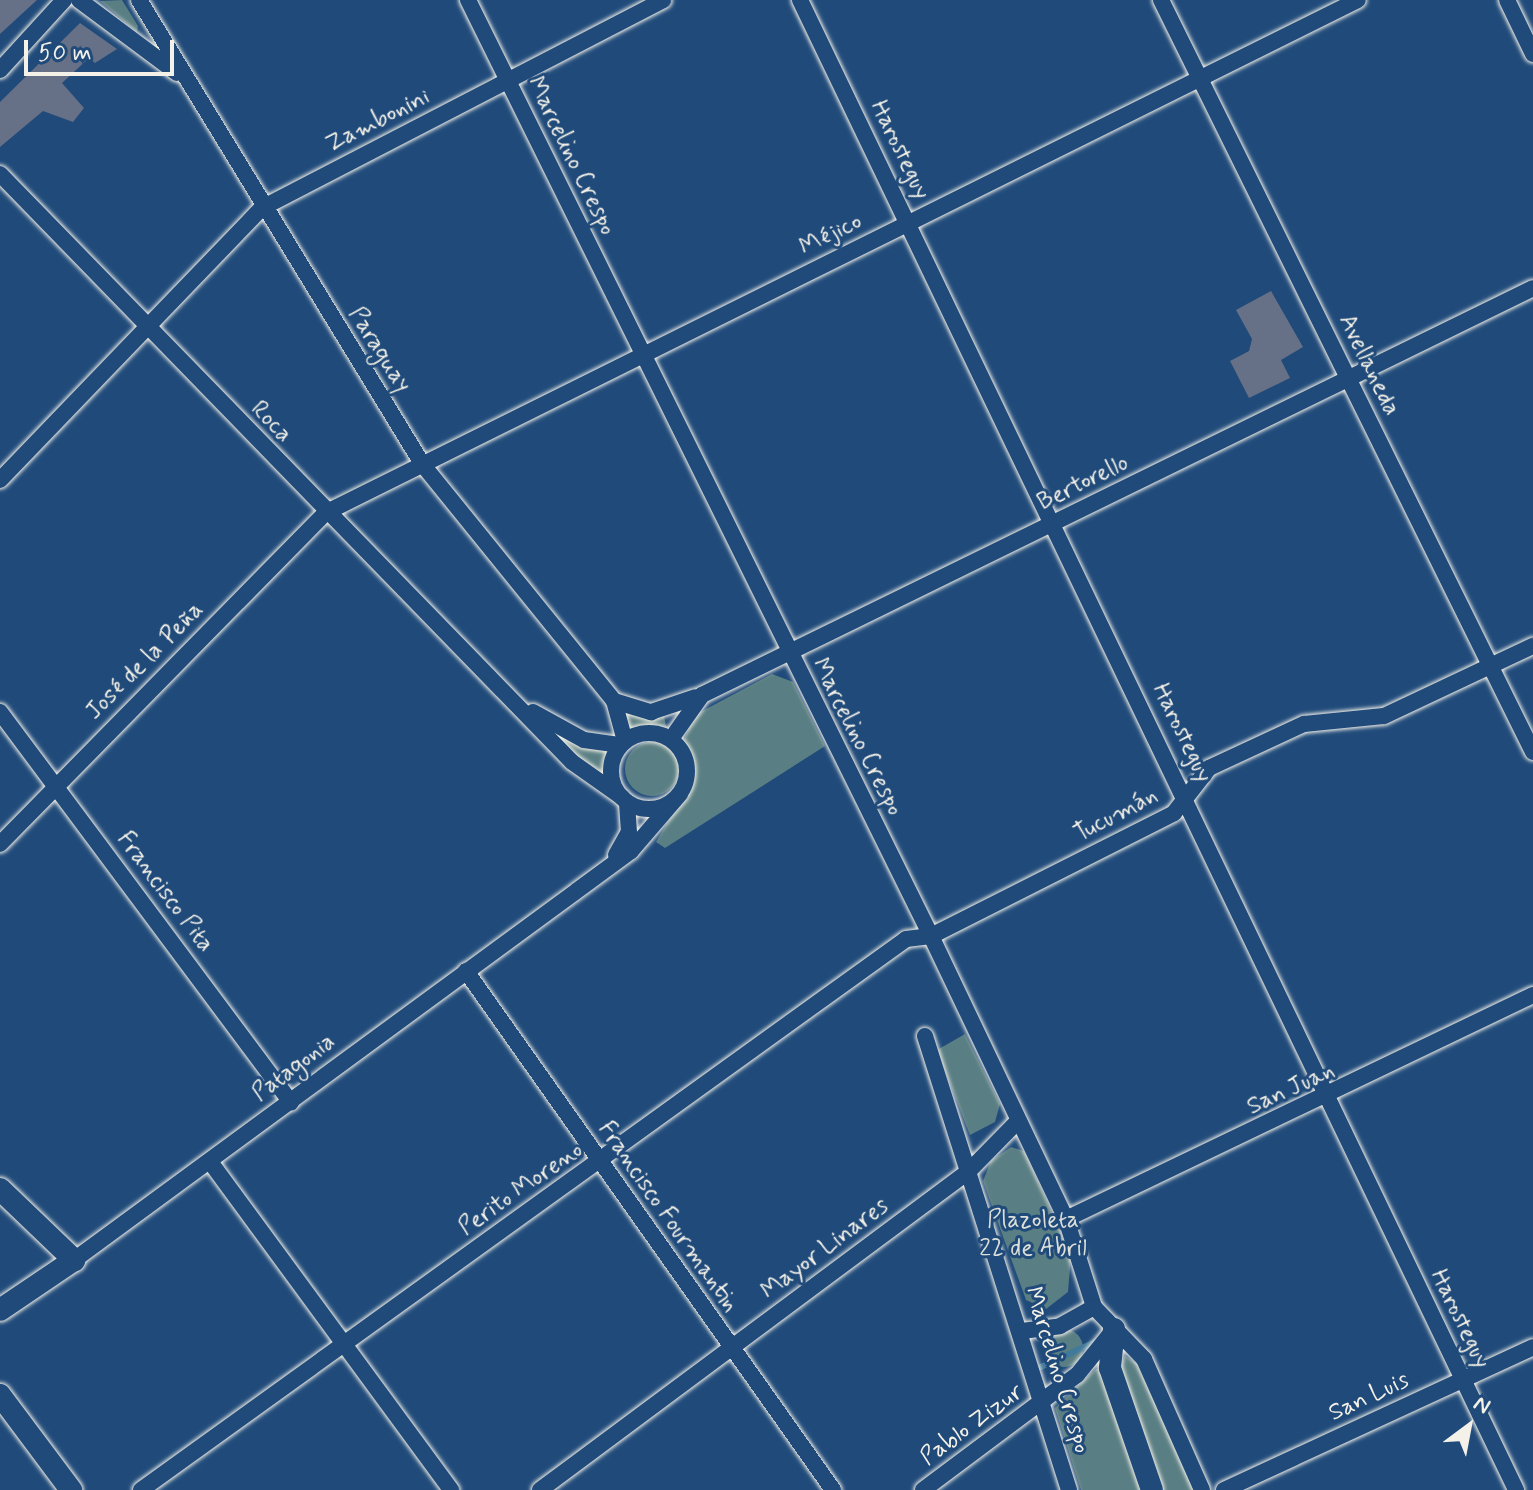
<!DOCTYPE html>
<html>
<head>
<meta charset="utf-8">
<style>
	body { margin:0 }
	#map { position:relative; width:1533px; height:1490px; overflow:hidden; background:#1f4a7a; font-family:Mynerve,sans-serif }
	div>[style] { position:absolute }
	.green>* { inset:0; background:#597e83 }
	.round { border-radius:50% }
	.stream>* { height:6px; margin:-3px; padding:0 3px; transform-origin:3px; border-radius:3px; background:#41799b }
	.building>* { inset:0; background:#667086 }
	.roads { filter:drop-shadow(0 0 2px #f4f1e8) drop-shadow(0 0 2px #f4f1e8) }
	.minor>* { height:16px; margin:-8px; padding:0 8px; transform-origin:8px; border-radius:8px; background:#1f4a7a }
	.minor>.ring { margin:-8px; padding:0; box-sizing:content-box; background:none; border:16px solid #1f4a7a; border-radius:50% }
	.tertiary>* { height:22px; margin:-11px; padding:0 11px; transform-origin:11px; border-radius:11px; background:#1f4a7a }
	span { translate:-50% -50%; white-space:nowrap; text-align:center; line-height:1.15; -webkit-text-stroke:6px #1f4a7a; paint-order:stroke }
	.street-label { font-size:24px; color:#f4f1e8 }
	.park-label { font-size:24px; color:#dde0d9 }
	.north { position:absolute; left:1429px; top:1386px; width:80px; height:80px; -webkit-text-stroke:6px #1f4a7a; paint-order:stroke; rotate:32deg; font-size:22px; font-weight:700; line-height:32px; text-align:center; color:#f4f1e8 }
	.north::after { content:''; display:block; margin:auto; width:28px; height:36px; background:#f4f1e8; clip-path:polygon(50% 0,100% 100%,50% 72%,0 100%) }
	.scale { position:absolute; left:24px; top:40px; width:150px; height:36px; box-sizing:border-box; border:4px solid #f4f1e8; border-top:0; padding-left:10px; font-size:24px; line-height:28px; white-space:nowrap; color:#f4f1e8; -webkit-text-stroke:6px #1f4a7a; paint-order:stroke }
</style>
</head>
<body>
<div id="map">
	<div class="green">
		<i style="clip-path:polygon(122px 0,138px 26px,137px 32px,100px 1px)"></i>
		<i style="clip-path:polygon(772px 674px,793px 682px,825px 746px,665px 848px,656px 842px,692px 782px,683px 742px,695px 715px)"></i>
		<i style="clip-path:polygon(624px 711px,664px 716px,667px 731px,629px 730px)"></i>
		<i style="clip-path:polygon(548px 729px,612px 749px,610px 785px,574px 758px)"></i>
		<i class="round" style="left:625px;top:742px;width:54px;height:54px"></i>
		<i style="clip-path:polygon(965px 1034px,1000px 1104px,995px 1122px,970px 1135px,937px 1050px)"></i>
		<i style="clip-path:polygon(1011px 1147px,1024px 1151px,1071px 1255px,1068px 1292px,1046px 1309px,1026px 1300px,983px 1181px,991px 1161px)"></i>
		<i class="round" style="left:1045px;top:1329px;width:38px;height:38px"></i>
		<i style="clip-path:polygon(1125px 1356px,1136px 1363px,1196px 1490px,1161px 1490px,1120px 1366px)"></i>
		<i style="clip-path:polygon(1096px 1369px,1101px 1369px,1143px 1490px,1081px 1490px,1055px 1408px)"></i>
	</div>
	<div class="stream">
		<i style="left:1041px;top:1367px;width:62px;rotate:-24.9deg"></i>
	</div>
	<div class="building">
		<i style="clip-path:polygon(0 0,37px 0,0 34px)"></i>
		<i style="clip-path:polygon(80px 23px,117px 49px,95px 63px,89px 58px,62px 83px,84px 108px,73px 122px,43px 111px,0 147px,0 102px)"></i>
		<i style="clip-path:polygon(1271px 291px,1303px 347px,1281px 360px,1290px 378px,1249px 398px,1230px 361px,1249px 351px,1252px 339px,1236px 310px)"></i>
	</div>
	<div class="roads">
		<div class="minor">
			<i style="left:79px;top:0;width:122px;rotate:36.7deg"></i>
			<i style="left:139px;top:0;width:545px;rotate:58.59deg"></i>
			<i style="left:423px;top:465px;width:304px;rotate:51deg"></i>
			<i style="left:614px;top:701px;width:41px;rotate:74.6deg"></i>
			<i style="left:468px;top:0;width:1044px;rotate:63.68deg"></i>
			<i style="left:931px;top:936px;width:314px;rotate:64.5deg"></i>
			<i style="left:1066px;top:1219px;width:92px;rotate:72.3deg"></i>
			<i style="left:1094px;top:1307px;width:72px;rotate:46.1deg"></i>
			<i style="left:1144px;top:1359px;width:143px;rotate:66.1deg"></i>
			<i style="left:800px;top:0;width:1653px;rotate:64.33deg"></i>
			<i style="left:1161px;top:0;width:839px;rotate:63.68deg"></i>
			<i style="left:1507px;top:0;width:60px;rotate:64.3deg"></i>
			<i style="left:0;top:70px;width:95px;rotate:-47.6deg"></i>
			<i style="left:0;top:174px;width:820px;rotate:45.79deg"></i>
			<i style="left:572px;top:762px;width:62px;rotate:35.2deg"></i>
			<i style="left:0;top:480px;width:378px;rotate:-46.1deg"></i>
			<i style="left:262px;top:208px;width:452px;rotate:-27.4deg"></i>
			<i style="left:614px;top:701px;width:39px;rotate:17deg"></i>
			<i style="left:651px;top:712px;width:47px;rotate:-18.4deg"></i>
			<i style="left:0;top:712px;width:487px;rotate:53.3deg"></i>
			<i style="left:533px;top:712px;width:58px;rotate:28.8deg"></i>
			<i style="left:584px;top:740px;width:37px;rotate:8deg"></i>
			<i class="ring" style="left:611px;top:733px;width:60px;height:60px"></i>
			<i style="left:671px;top:739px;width:54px;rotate:-54.8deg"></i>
			<i style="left:702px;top:695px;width:925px;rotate:-26.09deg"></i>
			<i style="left:0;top:844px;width:464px;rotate:-45.5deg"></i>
			<i style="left:325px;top:513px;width:1153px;rotate:-26.41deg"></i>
			<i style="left:616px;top:855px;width:26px;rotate:-61deg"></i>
			<i style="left:629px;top:832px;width:30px;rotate:-94deg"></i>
			<i style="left:466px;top:971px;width:636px;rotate:54.73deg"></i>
			<i style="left:925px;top:1036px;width:476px;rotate:72.4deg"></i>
			<i style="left:211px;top:1163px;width:406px;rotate:53.7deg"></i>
			<i style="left:1066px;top:1219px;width:518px;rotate:-25.63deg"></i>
			<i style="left:74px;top:1260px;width:691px;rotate:-36.29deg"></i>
			<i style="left:631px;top:851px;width:75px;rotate:-49.3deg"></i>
			<i style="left:1022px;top:1331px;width:38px;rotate:-7deg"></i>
			<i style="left:1060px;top:1326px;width:39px;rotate:-29deg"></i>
			<i style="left:141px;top:1490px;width:943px;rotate:-35.76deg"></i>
			<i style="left:906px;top:939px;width:25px;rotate:-7deg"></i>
			<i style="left:931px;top:936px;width:272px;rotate:-26.8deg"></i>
			<i style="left:1174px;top:813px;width:57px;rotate:-52.1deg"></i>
			<i style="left:1209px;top:768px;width:105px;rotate:-24.9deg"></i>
			<i style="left:1304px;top:724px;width:80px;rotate:-5.7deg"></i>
			<i style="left:1384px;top:716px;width:165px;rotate:-25.2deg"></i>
			<i style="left:540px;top:1490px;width:535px;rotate:-36.63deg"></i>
			<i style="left:969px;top:1171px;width:67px;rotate:-45.6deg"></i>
			<i style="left:923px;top:1490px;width:192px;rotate:-36.8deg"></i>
			<i style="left:1077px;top:1375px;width:54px;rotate:-51deg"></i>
			<i style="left:1224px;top:1490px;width:340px;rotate:-24.8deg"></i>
		</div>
		<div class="tertiary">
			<i style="left:0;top:1189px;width:103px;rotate:43.8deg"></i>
			<i style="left:74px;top:1260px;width:89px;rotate:146deg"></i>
			<i style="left:1114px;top:1329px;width:39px;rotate:96deg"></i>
			<i style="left:1110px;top:1368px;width:129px;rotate:71deg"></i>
			<i style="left:0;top:1395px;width:119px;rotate:53.2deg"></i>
		</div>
	</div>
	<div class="street-label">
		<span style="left:378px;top:121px;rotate:-27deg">Zambonini</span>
		<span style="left:900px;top:150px;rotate:64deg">Harosteguy</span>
		<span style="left:571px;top:156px;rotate:64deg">Marcelino Crespo</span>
		<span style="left:831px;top:235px;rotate:-26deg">Méjico</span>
		<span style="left:379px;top:350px;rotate:58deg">Paraguay</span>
		<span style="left:1369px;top:365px;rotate:64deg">Avellaneda</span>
		<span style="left:271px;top:422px;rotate:46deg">Roca</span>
		<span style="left:1083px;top:483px;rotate:-26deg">Bertorello</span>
		<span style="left:145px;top:661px;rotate:-45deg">José de la Peña</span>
		<span style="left:1182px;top:733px;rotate:64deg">Harosteguy</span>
		<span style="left:857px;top:737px;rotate:63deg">Marcelino Crespo</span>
		<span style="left:1116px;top:815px;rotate:-28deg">Tucumán</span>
		<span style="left:165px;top:892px;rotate:53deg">Francisco Pita</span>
		<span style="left:294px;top:1068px;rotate:-37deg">Patagonia</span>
		<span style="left:1291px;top:1089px;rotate:-25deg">San Juan</span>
		<span style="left:521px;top:1189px;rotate:-35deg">Perito Moreno</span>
		<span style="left:668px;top:1217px;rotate:55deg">Francisco Fourmantin</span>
		<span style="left:825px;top:1249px;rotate:-37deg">Mayor Linares</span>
		<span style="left:1460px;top:1319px;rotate:64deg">Harosteguy</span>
		<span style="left:1057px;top:1370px;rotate:73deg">Marcelino Crespo</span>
		<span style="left:1369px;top:1397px;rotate:-25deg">San Luis</span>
		<span style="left:972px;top:1425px;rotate:-36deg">Pablo Zizur</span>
	</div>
	<div class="park-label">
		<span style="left:1033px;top:1235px">Plazoleta<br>22 de Abril</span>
	</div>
	<div class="north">N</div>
	<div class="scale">50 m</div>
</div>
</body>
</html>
